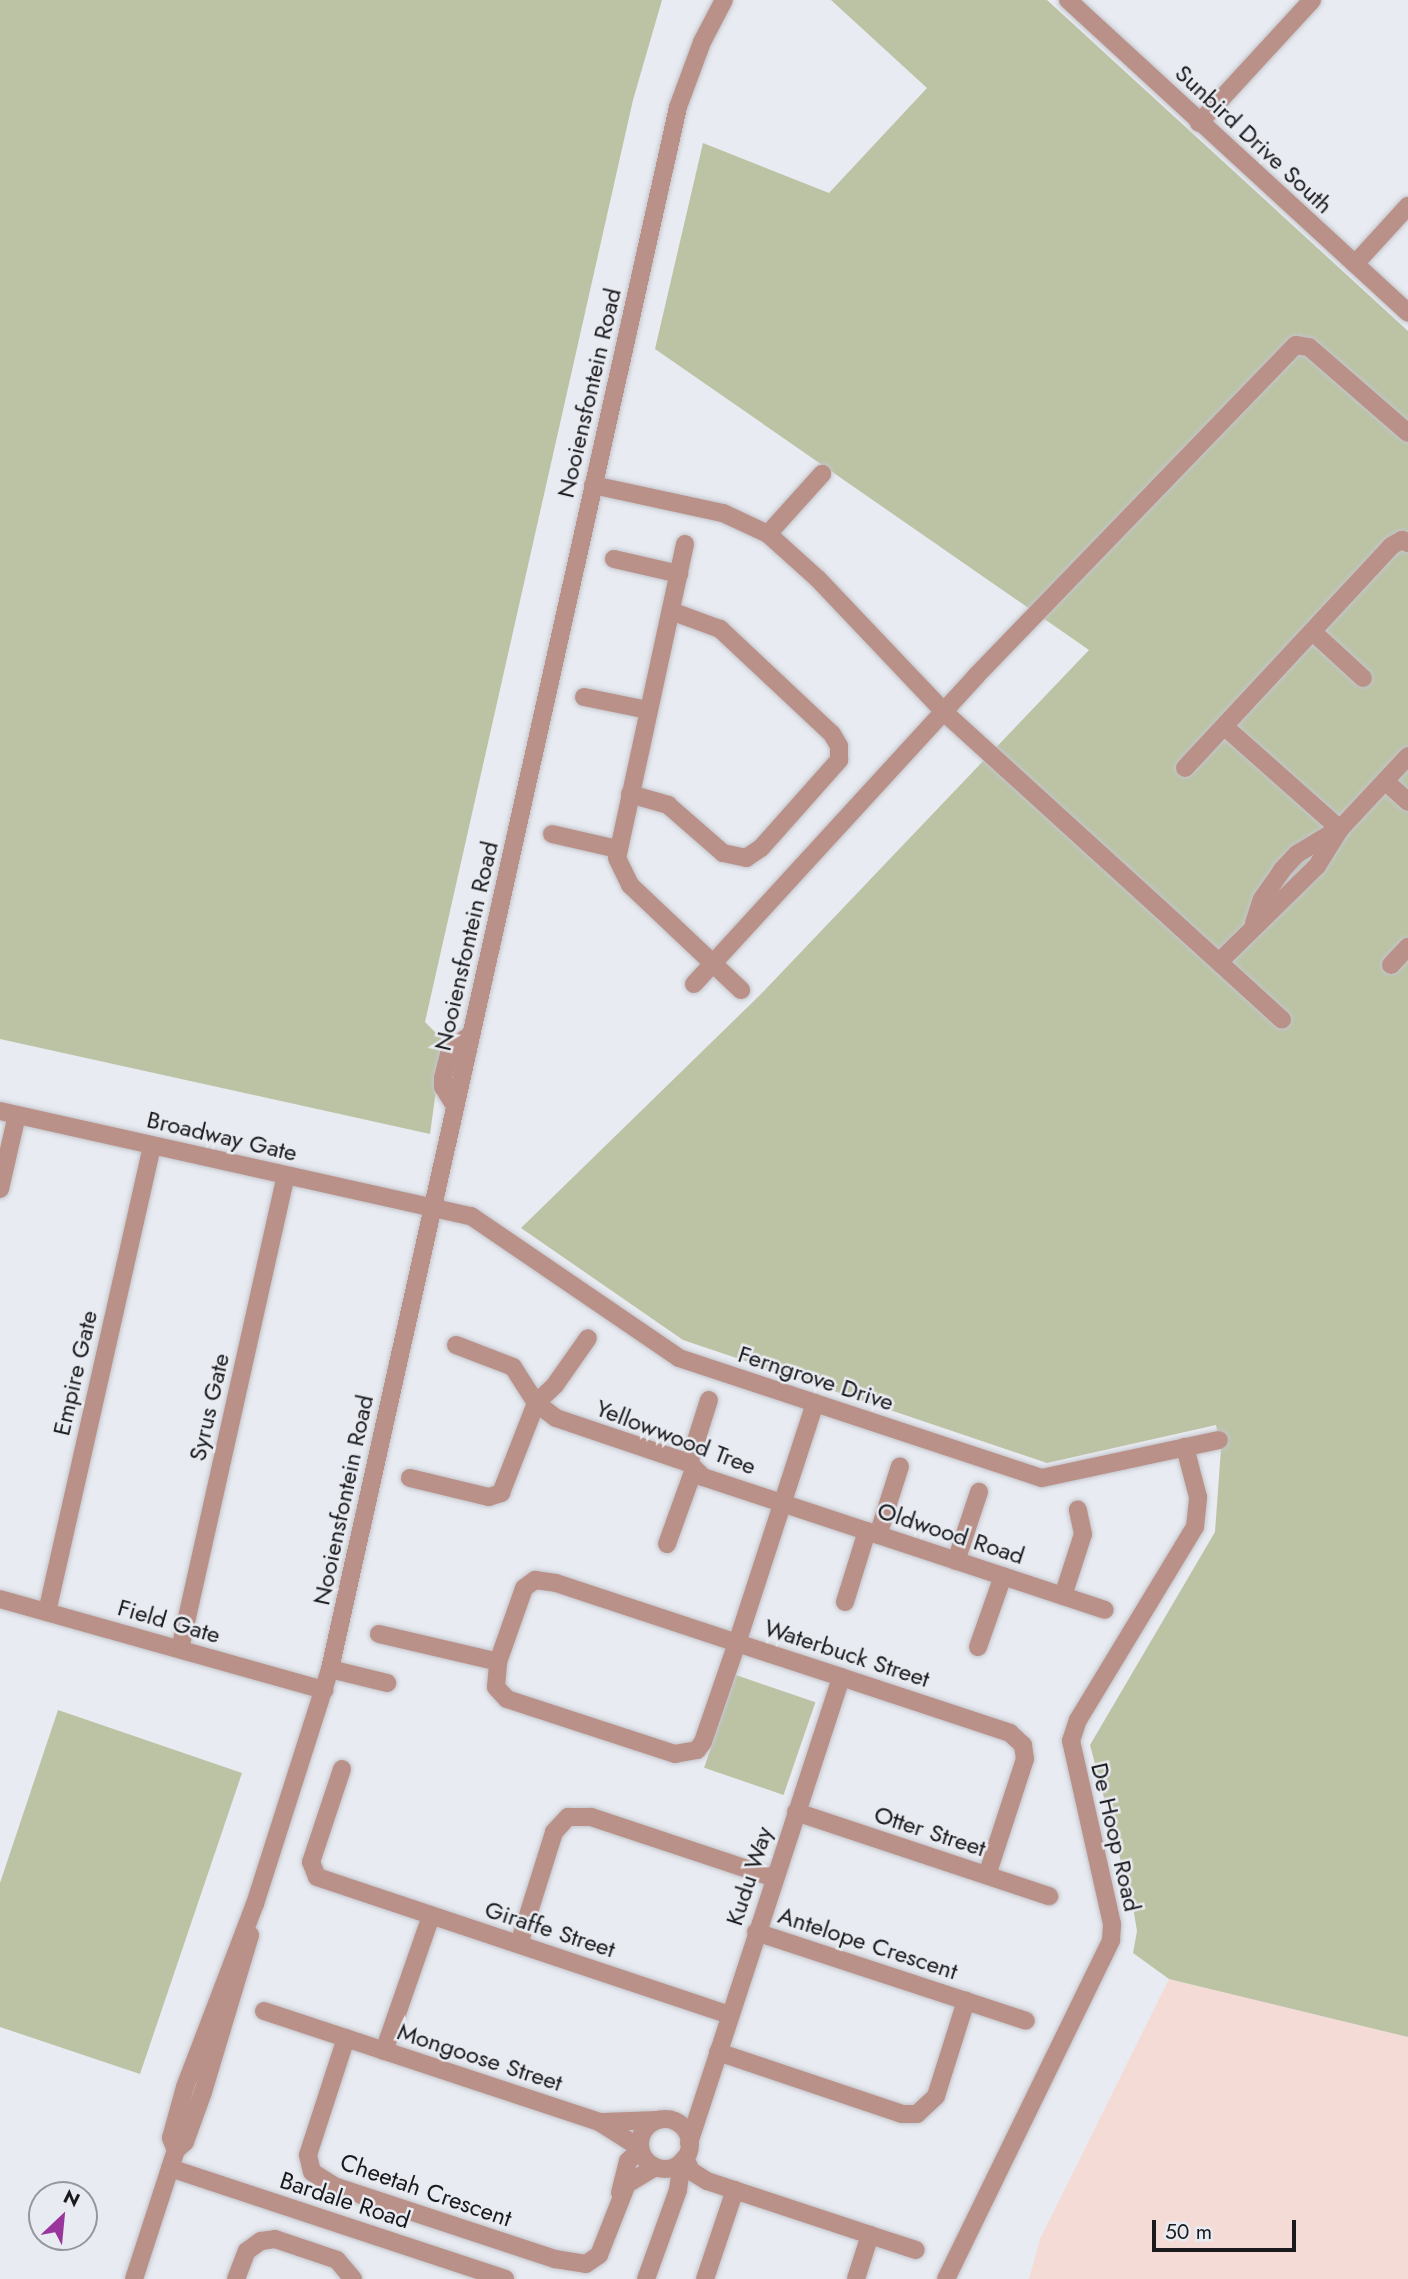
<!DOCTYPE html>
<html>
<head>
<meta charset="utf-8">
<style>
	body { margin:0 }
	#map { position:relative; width:1408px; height:2279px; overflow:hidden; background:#e8ebf1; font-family:Jost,sans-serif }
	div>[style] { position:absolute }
	.education>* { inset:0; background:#f4dbd5 }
	.green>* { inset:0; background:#bbc3a4; transform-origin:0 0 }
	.roads { filter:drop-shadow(0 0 2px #c3c5cb) drop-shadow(0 0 2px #c3c5cb) }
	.minor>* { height:18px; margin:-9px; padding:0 9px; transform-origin:9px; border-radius:9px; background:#ba9188 }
	.minor>.ring { margin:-9px; padding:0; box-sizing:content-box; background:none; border:18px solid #ba9188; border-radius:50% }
	span { translate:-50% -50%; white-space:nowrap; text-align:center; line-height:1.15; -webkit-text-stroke:5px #e8ebf1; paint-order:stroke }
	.street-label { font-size:24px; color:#1a1a1d }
	.north { position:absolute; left:28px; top:2181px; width:70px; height:70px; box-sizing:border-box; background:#e8ebf1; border:2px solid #96979c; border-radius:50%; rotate:26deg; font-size:19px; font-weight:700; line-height:28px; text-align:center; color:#1a1a1d }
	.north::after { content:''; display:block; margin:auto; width:24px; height:32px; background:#99359b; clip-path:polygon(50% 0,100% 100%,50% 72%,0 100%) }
	.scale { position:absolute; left:1152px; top:2220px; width:144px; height:32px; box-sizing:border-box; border:4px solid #1a1a1d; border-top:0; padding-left:9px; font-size:21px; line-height:24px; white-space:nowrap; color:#1a1a1d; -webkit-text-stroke:5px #e8ebf1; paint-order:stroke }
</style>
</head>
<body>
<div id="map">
	<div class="education">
		<i style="clip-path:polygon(1169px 1979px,1408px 2037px,1408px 2279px,1029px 2279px,1040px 2239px)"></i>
	</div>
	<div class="green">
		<i style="clip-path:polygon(0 0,662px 0,633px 100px,425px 1022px,443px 1040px,430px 1134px,0 1039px)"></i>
		<i style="clip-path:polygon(831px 0,1047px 0,1408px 331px,1408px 2037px,1169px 1979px,1133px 1953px,1137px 1931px,1133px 1907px,1090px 1745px,1215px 1532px,1221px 1449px,1216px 1425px,1047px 1463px,683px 1340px,521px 1228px,760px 995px,1089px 650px,655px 349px,703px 143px,829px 193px,927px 88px)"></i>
		<i style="left:736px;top:1675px;width:84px;height:98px;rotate:19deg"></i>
		<i style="clip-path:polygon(58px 1710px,242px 1773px,140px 2074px,0 2027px,0 1883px)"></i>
	</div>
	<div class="roads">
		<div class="minor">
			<i style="left:1068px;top:0;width:462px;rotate:42.6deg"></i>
			<i style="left:1199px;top:123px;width:167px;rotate:-47.4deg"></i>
			<i style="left:1355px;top:264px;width:79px;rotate:-47.6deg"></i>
			<i style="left:593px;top:485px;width:133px;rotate:12.2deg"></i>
			<i style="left:723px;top:513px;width:50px;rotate:25deg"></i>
			<i style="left:768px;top:534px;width:67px;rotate:42deg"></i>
			<i style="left:818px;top:579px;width:183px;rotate:46.5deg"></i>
			<i style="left:944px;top:712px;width:457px;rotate:42.3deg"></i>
			<i style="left:768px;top:534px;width:81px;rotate:-48deg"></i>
			<i style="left:685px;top:544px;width:321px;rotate:102.2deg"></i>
			<i style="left:617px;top:858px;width:30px;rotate:64deg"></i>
			<i style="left:630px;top:885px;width:153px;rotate:43.4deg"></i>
			<i style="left:614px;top:559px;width:67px;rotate:13deg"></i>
			<i style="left:1313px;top:632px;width:68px;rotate:42.6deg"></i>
			<i style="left:584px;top:697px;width:65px;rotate:11.5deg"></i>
			<i style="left:1225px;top:727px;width:154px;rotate:41.6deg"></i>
			<i style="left:1340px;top:829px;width:100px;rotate:-47deg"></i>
			<i style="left:1185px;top:768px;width:303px;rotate:-47.1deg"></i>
			<i style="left:1391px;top:546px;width:13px;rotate:-29deg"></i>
			<i style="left:1402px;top:540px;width:7px;rotate:27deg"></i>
			<i style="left:1385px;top:781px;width:31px;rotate:42deg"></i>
			<i style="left:630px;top:794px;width:40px;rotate:16deg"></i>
			<i style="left:668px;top:805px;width:73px;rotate:41.1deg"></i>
			<i style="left:723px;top:853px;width:24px;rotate:12deg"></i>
			<i style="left:746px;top:858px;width:18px;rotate:-34deg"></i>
			<i style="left:761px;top:848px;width:118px;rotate:-48.4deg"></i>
			<i style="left:839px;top:760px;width:14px;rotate:-90deg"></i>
			<i style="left:839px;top:746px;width:14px;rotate:-120deg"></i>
			<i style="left:832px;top:734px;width:154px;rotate:-136.8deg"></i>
			<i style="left:720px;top:629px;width:52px;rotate:-159.8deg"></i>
			<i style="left:552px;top:834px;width:67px;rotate:13deg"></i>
			<i style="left:1254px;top:923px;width:25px;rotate:-72deg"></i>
			<i style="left:1262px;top:899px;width:35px;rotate:-55deg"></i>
			<i style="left:1282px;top:870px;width:22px;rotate:-47deg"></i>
			<i style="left:1297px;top:854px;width:47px;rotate:-31deg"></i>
			<i style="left:1219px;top:962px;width:137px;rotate:-44.4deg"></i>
			<i style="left:1317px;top:866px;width:44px;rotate:-58.1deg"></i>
			<i style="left:1391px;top:965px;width:25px;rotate:-47deg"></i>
			<i style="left:694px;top:984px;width:418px;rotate:-47.5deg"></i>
			<i style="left:976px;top:676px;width:460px;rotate:-46deg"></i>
			<i style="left:1296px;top:345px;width:13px;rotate:9deg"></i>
			<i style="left:1309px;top:347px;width:131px;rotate:41deg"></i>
			<i style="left:455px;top:1106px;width:22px;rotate:-122deg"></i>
			<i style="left:443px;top:1087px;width:9px;rotate:-90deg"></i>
			<i style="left:443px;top:1078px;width:30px;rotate:-76deg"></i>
			<i style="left:450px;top:1049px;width:25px;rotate:-34deg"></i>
			<i style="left:0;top:1111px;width:483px;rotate:12.6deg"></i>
			<i style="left:471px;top:1216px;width:252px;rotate:34.3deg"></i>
			<i style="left:679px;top:1358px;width:382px;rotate:18.3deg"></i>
			<i style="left:1042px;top:1478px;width:181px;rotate:-12.1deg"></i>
			<i style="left:0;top:1189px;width:76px;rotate:-77.1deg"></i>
			<i style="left:456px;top:1345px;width:61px;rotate:21.1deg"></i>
			<i style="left:513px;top:1367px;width:43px;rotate:57.4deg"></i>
			<i style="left:536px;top:1403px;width:25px;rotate:37deg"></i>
			<i style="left:556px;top:1418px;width:140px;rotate:18.7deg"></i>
			<i style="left:689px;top:1463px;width:20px;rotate:45deg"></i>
			<i style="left:703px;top:1477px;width:423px;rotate:18.3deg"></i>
			<i style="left:815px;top:1403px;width:252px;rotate:108deg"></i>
			<i style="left:737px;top:1643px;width:105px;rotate:109deg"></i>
			<i style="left:703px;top:1742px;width:10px;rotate:127deg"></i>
			<i style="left:697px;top:1750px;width:22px;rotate:170deg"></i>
			<i style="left:675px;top:1754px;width:177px;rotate:-161.9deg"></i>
			<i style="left:507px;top:1699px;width:16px;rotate:-133deg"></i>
			<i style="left:496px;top:1687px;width:25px;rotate:-85deg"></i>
			<i style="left:498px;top:1662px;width:78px;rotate:-70.6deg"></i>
			<i style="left:524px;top:1588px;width:14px;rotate:-36deg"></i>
			<i style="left:535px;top:1580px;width:21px;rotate:8deg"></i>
			<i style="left:556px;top:1583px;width:191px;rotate:18.3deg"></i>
			<i style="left:737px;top:1643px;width:109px;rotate:18.1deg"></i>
			<i style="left:841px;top:1677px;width:178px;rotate:18.3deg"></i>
			<i style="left:1010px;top:1733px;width:18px;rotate:43deg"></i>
			<i style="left:1023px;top:1745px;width:14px;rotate:82deg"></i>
			<i style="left:1025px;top:1759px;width:122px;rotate:108.1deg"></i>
			<i style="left:689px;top:1463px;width:66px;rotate:-72.4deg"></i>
			<i style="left:410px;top:1478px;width:81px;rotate:13.5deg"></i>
			<i style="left:489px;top:1497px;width:13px;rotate:-18deg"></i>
			<i style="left:501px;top:1493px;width:97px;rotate:-68.7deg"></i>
			<i style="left:536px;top:1403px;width:26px;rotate:-43deg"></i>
			<i style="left:555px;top:1385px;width:57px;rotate:-54.9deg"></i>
			<i style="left:878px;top:1535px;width:72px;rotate:-72.3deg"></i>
			<i style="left:667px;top:1544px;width:80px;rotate:-70.2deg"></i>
			<i style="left:956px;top:1561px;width:73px;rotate:-71.6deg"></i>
			<i style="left:1063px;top:1596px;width:65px;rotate:-72.1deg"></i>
			<i style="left:1083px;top:1534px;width:25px;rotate:-102deg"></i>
			<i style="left:0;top:1599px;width:337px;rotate:15.7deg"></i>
			<i style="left:845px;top:1602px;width:74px;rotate:-72.8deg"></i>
			<i style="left:47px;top:1612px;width:478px;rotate:-77.3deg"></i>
			<i style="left:379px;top:1634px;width:122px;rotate:13.2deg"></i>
			<i style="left:978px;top:1647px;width:75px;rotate:-70.6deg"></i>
			<i style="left:180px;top:1649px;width:485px;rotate:-77.4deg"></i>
			<i style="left:330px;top:1669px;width:59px;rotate:13.8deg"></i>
			<i style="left:342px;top:1769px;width:98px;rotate:108.4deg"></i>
			<i style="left:311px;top:1862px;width:16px;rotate:68deg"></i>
			<i style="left:317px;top:1877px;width:434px;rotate:18.5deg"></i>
			<i style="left:796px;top:1812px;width:267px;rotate:18.4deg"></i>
			<i style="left:756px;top:1932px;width:284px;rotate:18.2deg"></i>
			<i style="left:519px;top:1944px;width:117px;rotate:-72.6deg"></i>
			<i style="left:554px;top:1832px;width:21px;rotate:-47deg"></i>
			<i style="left:568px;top:1817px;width:23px"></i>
			<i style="left:591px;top:1817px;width:193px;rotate:18.4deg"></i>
			<i style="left:264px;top:2011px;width:353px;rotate:18.3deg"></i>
			<i style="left:599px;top:2122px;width:49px;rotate:32.4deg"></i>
			<i style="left:346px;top:2038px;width:123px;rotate:108deg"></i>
			<i style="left:308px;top:2155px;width:17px;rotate:77deg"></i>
			<i style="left:312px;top:2172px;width:26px;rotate:32deg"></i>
			<i style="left:334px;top:2186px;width:233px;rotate:18.3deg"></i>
			<i style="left:555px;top:2259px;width:31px;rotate:9deg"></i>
			<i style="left:586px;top:2264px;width:16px;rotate:-35deg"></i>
			<i style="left:599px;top:2255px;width:76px;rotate:-68.5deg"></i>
			<i style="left:627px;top:2184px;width:33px;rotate:-31deg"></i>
			<i style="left:384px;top:2051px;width:143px;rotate:-70.8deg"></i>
			<i style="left:718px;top:2052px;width:194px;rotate:18.6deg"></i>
			<i style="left:902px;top:2114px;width:15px"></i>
			<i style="left:917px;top:2114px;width:26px;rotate:-43deg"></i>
			<i style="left:936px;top:2096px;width:100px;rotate:-72.5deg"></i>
			<i class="ring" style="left:640px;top:2119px;width:32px;height:32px"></i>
			<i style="left:602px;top:2122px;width:56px;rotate:-2deg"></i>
			<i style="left:689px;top:2143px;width:490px;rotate:-71.9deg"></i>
			<i style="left:176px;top:2150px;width:13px;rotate:-113deg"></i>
			<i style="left:171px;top:2138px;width:53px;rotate:-74.6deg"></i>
			<i style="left:185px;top:2087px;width:196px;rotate:-69.1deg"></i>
			<i style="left:255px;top:1904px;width:247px;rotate:-72.3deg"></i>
			<i style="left:330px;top:1669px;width:1600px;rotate:-77.44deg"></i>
			<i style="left:678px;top:107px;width:69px;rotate:-69.7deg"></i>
			<i style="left:702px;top:42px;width:47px;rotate:-62.4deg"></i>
			<i style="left:685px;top:2158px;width:14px;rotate:65deg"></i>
			<i style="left:691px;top:2171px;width:19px;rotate:32deg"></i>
			<i style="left:707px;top:2181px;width:172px;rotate:18.3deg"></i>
			<i style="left:870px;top:2235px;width:46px;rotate:107.7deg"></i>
			<i style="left:170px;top:2168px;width:353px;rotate:18.3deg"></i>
			<i style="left:620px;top:2193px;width:33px;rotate:-76deg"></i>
			<i style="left:628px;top:2161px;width:16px;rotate:-43deg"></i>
			<i style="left:870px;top:2235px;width:48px;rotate:18.1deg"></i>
			<i style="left:134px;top:2279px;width:136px;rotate:-72deg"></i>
			<i style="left:176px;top:2150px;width:12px;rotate:-42deg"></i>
			<i style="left:185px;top:2142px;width:53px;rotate:-70.2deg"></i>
			<i style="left:203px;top:2092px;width:164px;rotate:-73.3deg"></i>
			<i style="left:236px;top:2279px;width:30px;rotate:-69deg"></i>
			<i style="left:247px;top:2251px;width:17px;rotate:-36deg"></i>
			<i style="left:261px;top:2241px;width:14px;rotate:-8deg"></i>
			<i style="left:275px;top:2239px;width:65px;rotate:18.7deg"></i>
			<i style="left:337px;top:2260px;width:25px;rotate:50deg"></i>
			<i style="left:646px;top:2279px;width:95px;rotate:-70.2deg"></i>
			<i style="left:678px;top:2190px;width:29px;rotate:-82deg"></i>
			<i style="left:705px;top:2279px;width:94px;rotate:-71.4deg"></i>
			<i style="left:946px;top:2279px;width:377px;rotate:-64deg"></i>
			<i style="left:1111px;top:1940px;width:16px;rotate:-86deg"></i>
			<i style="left:1112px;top:1924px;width:188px;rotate:-102.6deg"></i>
			<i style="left:1071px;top:1741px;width:22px;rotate:-72deg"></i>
			<i style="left:1078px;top:1720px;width:226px;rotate:-58.8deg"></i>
			<i style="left:1195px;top:1527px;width:30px;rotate:-84deg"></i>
			<i style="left:1198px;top:1497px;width:52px;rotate:-104.6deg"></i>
		</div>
	</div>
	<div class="street-label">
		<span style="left:1254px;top:139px;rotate:43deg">Sunbird Drive South</span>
		<span style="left:589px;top:393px;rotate:-77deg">Nooiensfontein Road</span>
		<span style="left:466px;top:946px;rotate:-77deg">Nooiensfontein Road</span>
		<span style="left:222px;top:1136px;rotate:13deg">Broadway Gate</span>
		<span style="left:75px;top:1373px;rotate:-77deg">Empire Gate</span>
		<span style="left:816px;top:1378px;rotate:18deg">Ferngrove Drive</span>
		<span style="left:209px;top:1407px;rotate:-77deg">Syrus Gate</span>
		<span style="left:676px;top:1437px;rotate:21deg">Yellowwood Tree</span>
		<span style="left:343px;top:1500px;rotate:-78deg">Nooiensfontein Road</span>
		<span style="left:951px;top:1533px;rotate:18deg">Oldwood Road</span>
		<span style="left:169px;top:1621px;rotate:16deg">Field Gate</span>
		<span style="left:847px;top:1653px;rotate:18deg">Waterbuck Street</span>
		<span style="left:930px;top:1831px;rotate:18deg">Otter Street</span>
		<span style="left:1116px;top:1837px;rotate:77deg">De Hoop Road</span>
		<span style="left:749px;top:1876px;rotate:-72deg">Kudu Way</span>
		<span style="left:550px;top:1929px;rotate:18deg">Giraffe Street</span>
		<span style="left:868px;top:1943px;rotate:18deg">Antelope Crescent</span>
		<span style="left:480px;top:2057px;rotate:18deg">Mongoose Street</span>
		<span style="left:426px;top:2190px;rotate:19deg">Cheetah Crescent</span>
		<span style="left:345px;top:2200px;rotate:18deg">Bardale Road</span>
	</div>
	<div class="north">N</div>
	<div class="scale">50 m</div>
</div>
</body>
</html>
